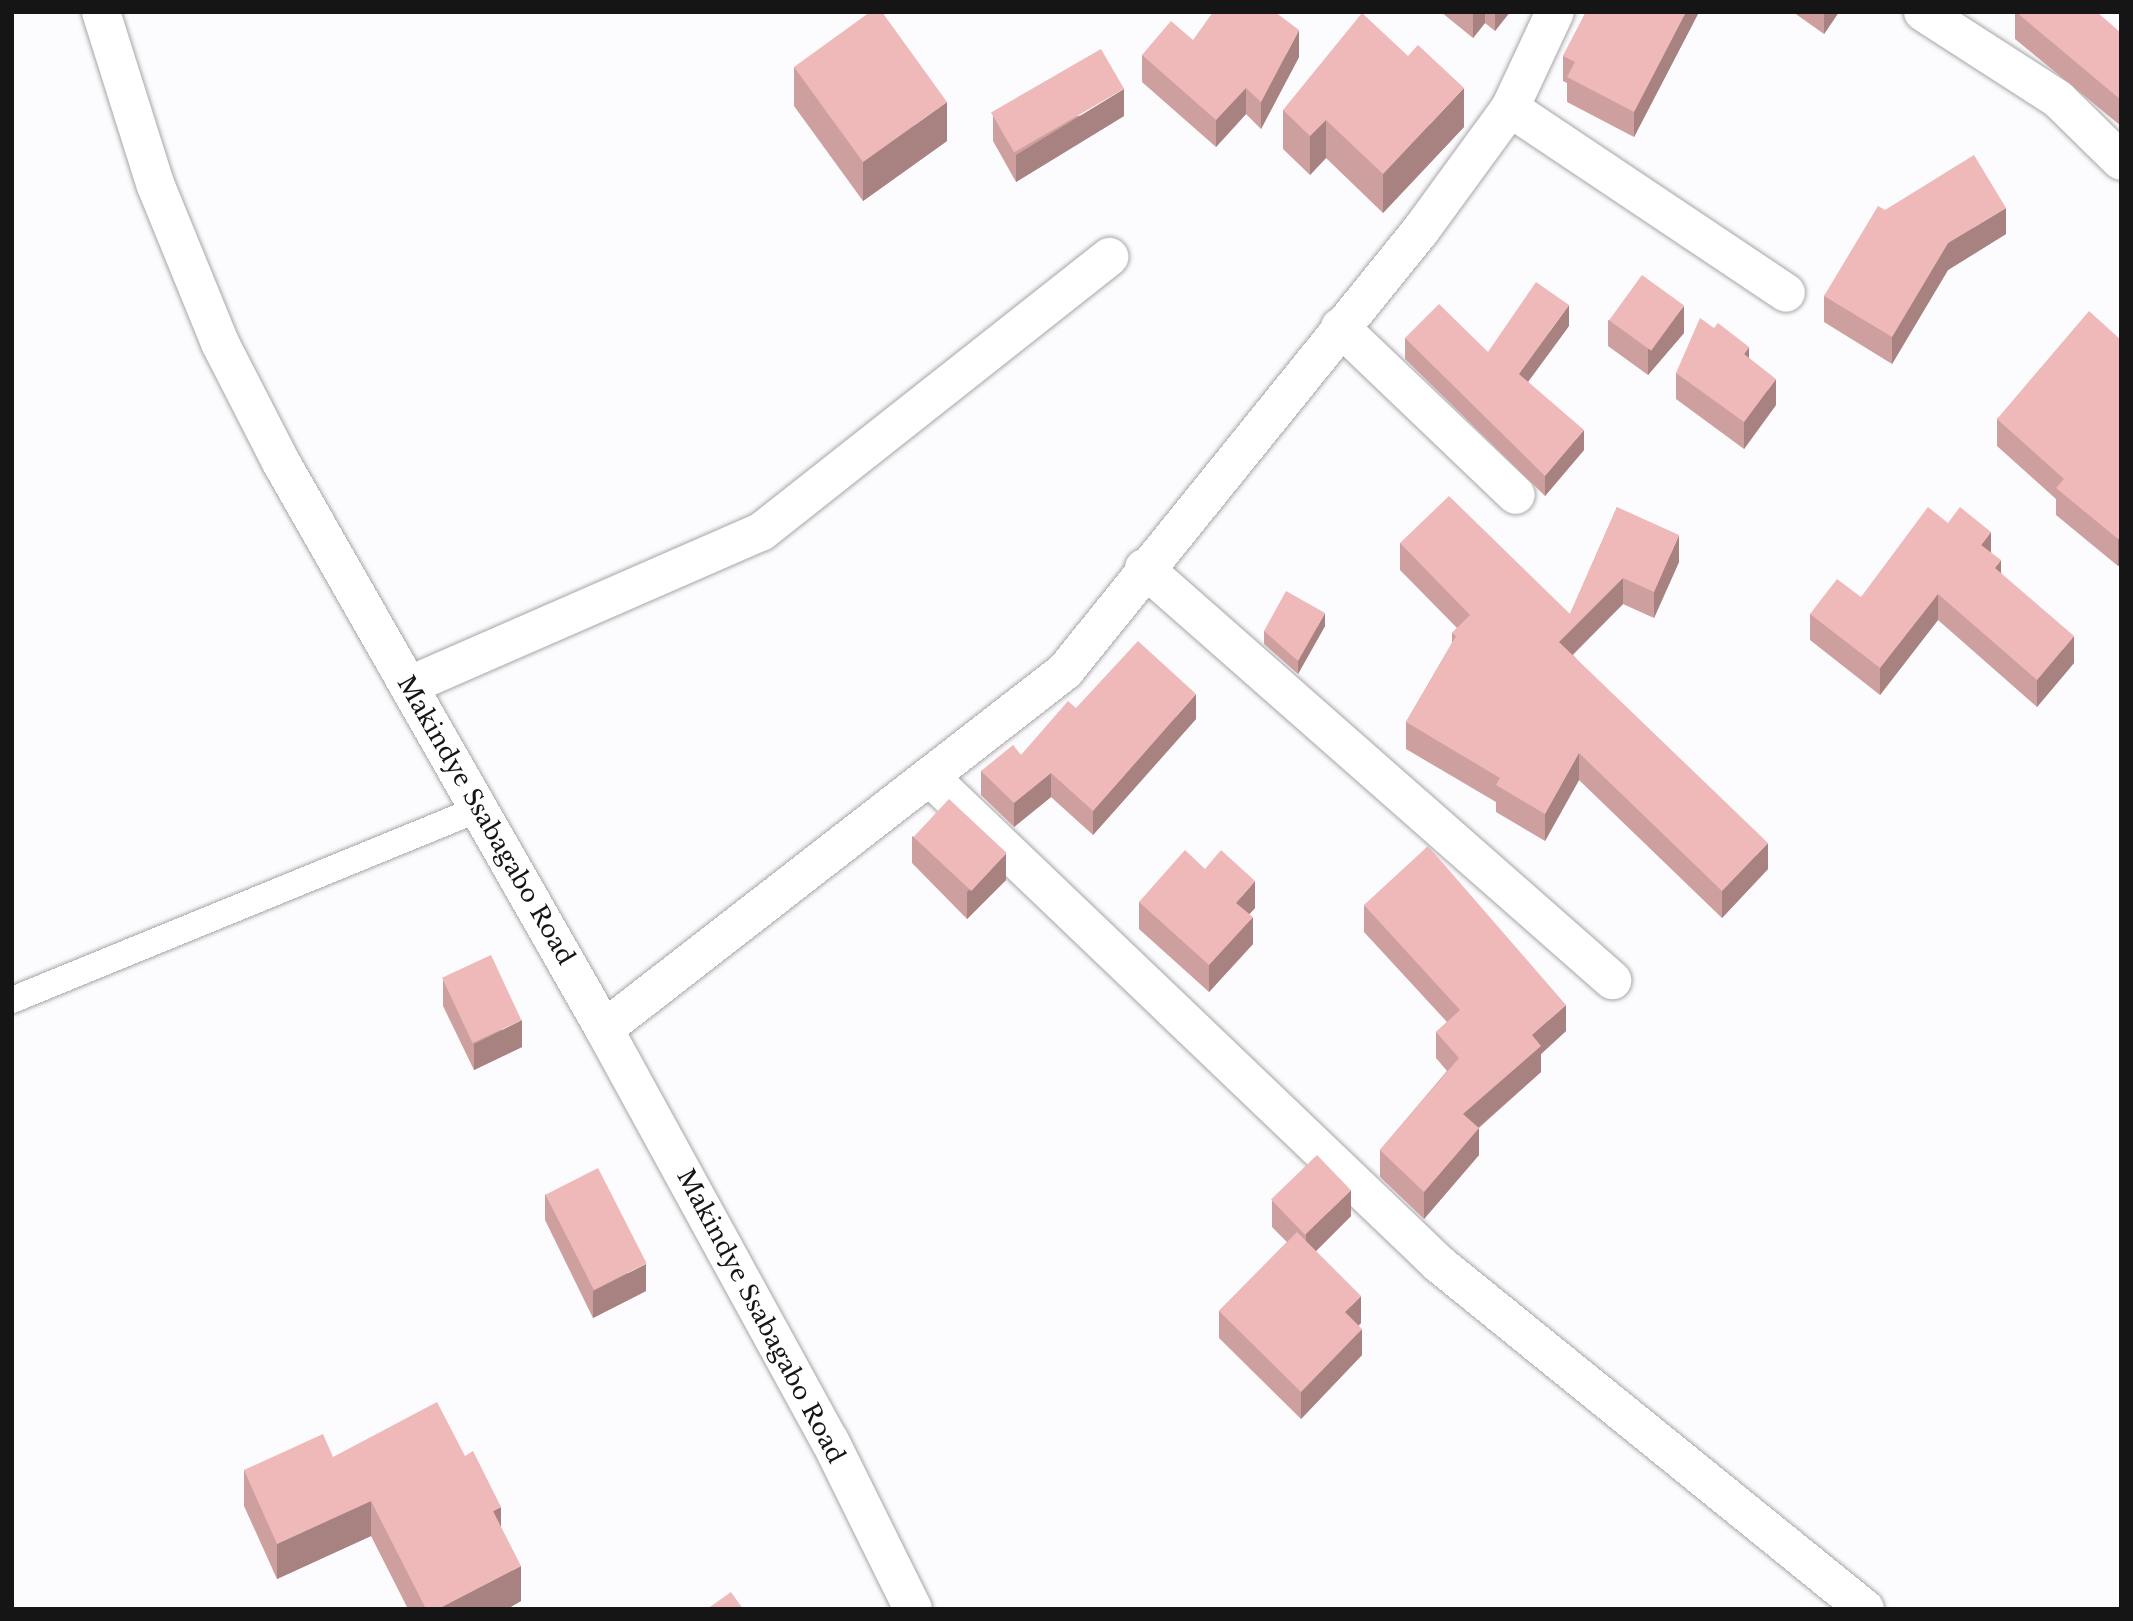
<!DOCTYPE html>
<html>
<head>
<meta charset="utf-8">
<style>
	body { margin:0 }
	#map { position:relative; width:2133px; height:1621px; overflow:hidden; background:#fcfbfd; font-family:"Libre Baskerville",serif }
	div>[style] { position:absolute }
	.roads { filter:drop-shadow(0 0 2px #a7a5a8) drop-shadow(0 0 2px #a7a5a8) }
	.service>* { height:26px; margin:-13px; padding:0 13px; transform-origin:13px; border-radius:13px; background:#fff }
	.minor>* { height:38px; margin:-19px; padding:0 19px; transform-origin:19px; border-radius:19px; background:#fff }
	.tertiary>* { height:38px; margin:-19px; padding:0 19px; transform-origin:19px; border-radius:19px; background:#fff }
	.wall>* { inset:0; background:#cd9f9e }
	.shaded-wall>* { inset:0; background:#a78281 }
	.building>* { inset:0; background:#eeb9b8; transform-origin:0 0 }
	span { translate:-50% -50%; white-space:nowrap; text-align:center; line-height:1.15; -webkit-text-stroke:5px #fff; paint-order:stroke }
	.street-label { font-size:24px; color:#161516 }
	.frame { position:absolute; inset:0; border:14px solid #161516; pointer-events:none }
</style>
</head>
<body>
<div id="map">
	<div class="roads">
		<div class="service">
			<i style="left:12px;top:1000px;width:507px;rotate:-22.26deg"></i>
		</div>
		<div class="minor">
			<i style="left:1923px;top:12px;width:161px;rotate:32.8deg"></i>
			<i style="left:2058px;top:99px;width:88px;rotate:44.5deg"></i>
			<i style="left:1510px;top:108px;width:332px;rotate:33.8deg"></i>
			<i style="left:1340px;top:327px;width:243px;rotate:43.7deg"></i>
			<i style="left:1144px;top:568px;width:624px;rotate:41.36deg"></i>
			<i style="left:410px;top:685px;width:383px;rotate:-23.6deg"></i>
			<i style="left:761px;top:532px;width:444px;rotate:-38.3deg"></i>
			<i style="left:931px;top:778px;width:703px;rotate:43.73deg"></i>
			<i style="left:1439px;top:1264px;width:548px;rotate:39deg"></i>
			<i style="left:604px;top:1029px;width:584px;rotate:-37.83deg"></i>
			<i style="left:1065px;top:671px;width:567px;rotate:-51.09deg"></i>
			<i style="left:1421px;top:230px;width:151px;rotate:-53.9deg"></i>
			<i style="left:1510px;top:108px;width:106px;rotate:-64.9deg"></i>
		</div>
		<div class="tertiary">
			<i style="left:101px;top:12px;width:182px;rotate:72.5deg"></i>
			<i style="left:156px;top:186px;width:170px;rotate:67.8deg"></i>
			<i style="left:220px;top:343px;width:136px;rotate:62.9deg"></i>
			<i style="left:282px;top:464px;width:650px;rotate:60.32deg"></i>
			<i style="left:604px;top:1029px;width:470px;rotate:61.3deg"></i>
			<i style="left:830px;top:1441px;width:187px;rotate:63.7deg"></i>
		</div>
	</div>
	<div class="wall">
		<i style="clip-path:polygon(1441px 12px,1510px 12px,1495px 31px,1485px 23px,1473px 38px)"></i>
		<i style="clip-path:polygon(1586px 12px,1699px 12px,1634px 137px,1567px 102px,1567px 83px,1563px 81px,1563px 56px)"></i>
		<i style="clip-path:polygon(1793px 12px,1839px 12px,1824px 34px)"></i>
		<i style="clip-path:polygon(2015px 12px,2121px 33px,2121px 126px,2015px 39px)"></i>
		<i style="clip-path:polygon(1193px 40px,1299px 57px,1261px 129px,1246px 114px,1216px 147px,1142px 82px,1142px 55px)"></i>
		<i style="clip-path:polygon(794px 67px,947px 141px,863px 201px,794px 106px)"></i>
		<i style="clip-path:polygon(1283px 110px,1464px 127px,1383px 213px,1326px 158px,1310px 175px,1283px 149px)"></i>
		<i style="clip-path:polygon(993px 115px,1124px 116px,1016px 182px,993px 141px)"></i>
		<i style="clip-path:polygon(1885px 210px,2006px 234px,1948px 270px,1892px 364px,1824px 322px,1824px 296px)"></i>
		<i style="clip-path:polygon(1608px 320px,1684px 333px,1648px 375px,1608px 346px)"></i>
		<i style="clip-path:polygon(1569px 326px,1528px 382px,1584px 450px,1545px 496px,1405px 359px,1405px 338px,1488px 352px)"></i>
		<i style="clip-path:polygon(2121px 340px,2121px 563px,2118px 566px,2056px 515px,2056px 499px,1997px 446px,1997px 419px)"></i>
		<i style="clip-path:polygon(1749px 358px,1776px 405px,1744px 449px,1676px 399px,1676px 373px)"></i>
		<i style="clip-path:polygon(1617px 507px,1679px 562px,1654px 618px,1623px 604px,1573px 655px,1768px 869px,1722px 918px,1579px 780px,1545px 841px,1496px 812px,1496px 802px,1406px 749px,1406px 722px,1452px 643px,1452px 633px,1457px 628px,1400px 570px,1400px 543px,1570px 614px)"></i>
		<i style="clip-path:polygon(1948px 523px,1991px 552px,2001px 573px,2074px 663px,2037px 707px,1938px 620px,1880px 695px,1810px 640px,1810px 614px,1861px 597px)"></i>
		<i style="clip-path:polygon(1325px 626px,1298px 674px,1264px 644px,1264px 631px)"></i>
		<i style="clip-path:polygon(1076px 708px,1196px 719px,1093px 835px,1051px 797px,1014px 827px,981px 795px,981px 771px,1021px 755px)"></i>
		<i style="clip-path:polygon(912px 836px,1006px 880px,967px 919px,912px 863px)"></i>
		<i style="clip-path:polygon(1205px 869px,1255px 908px,1249px 914px,1253px 944px,1209px 992px,1139px 929px,1139px 902px)"></i>
		<i style="clip-path:polygon(1364px 905px,1566px 1031px,1541px 1054px,1541px 1072px,1479px 1128px,1479px 1155px,1424px 1219px,1380px 1177px,1380px 1150px,1447px 1071px,1436px 1058px,1436px 1032px,1447px 1022px,1364px 932px)"></i>
		<i style="clip-path:polygon(443px 979px,522px 1047px,474px 1070px,443px 1006px)"></i>
		<i style="clip-path:polygon(545px 1194px,646px 1291px,593px 1318px,545px 1220px)"></i>
		<i style="clip-path:polygon(1272px 1200px,1351px 1216px,1316px 1251px,1361px 1323px,1359px 1325px,1362px 1355px,1301px 1419px,1219px 1338px,1219px 1311px,1287px 1242px,1272px 1227px)"></i>
		<i style="clip-path:polygon(333px 1457px,501px 1528px,521px 1601px,507px 1609px,408px 1609px,371px 1536px,277px 1579px,244px 1506px,244px 1470px)"></i>
	</div>
	<div class="shaded-wall">
		<i style="clip-path:polygon(1473px 12px,1485px 12px,1485px 23px,1473px 38px)"></i>
		<i style="clip-path:polygon(1495px 12px,1510px 12px,1495px 31px)"></i>
		<i style="clip-path:polygon(1686px 12px,1699px 12px,1634px 137px,1634px 112px)"></i>
		<i style="clip-path:polygon(1824px 12px,1839px 12px,1824px 34px)"></i>
		<i style="clip-path:polygon(1299px 30px,1299px 57px,1261px 129px,1261px 102px)"></i>
		<i style="clip-path:polygon(1246px 88px,1246px 114px,1216px 147px,1216px 120px)"></i>
		<i style="clip-path:polygon(1464px 88px,1464px 127px,1383px 213px,1383px 174px)"></i>
		<i style="clip-path:polygon(1124px 89px,1124px 116px,1016px 182px,1016px 155px)"></i>
		<i style="clip-path:polygon(947px 102px,947px 141px,863px 201px,863px 162px)"></i>
		<i style="clip-path:polygon(1326px 120px,1326px 158px,1310px 175px,1310px 136px)"></i>
		<i style="clip-path:polygon(2006px 208px,2006px 234px,1948px 270px,1892px 364px,1892px 337px,1948px 243px)"></i>
		<i style="clip-path:polygon(1569px 305px,1569px 326px,1519px 394px,1519px 374px)"></i>
		<i style="clip-path:polygon(1684px 306px,1684px 333px,1648px 375px,1648px 349px)"></i>
		<i style="clip-path:polygon(1749px 347px,1749px 373px,1744px 354px)"></i>
		<i style="clip-path:polygon(1776px 379px,1776px 405px,1744px 449px,1744px 422px)"></i>
		<i style="clip-path:polygon(1584px 430px,1584px 450px,1545px 496px,1545px 476px)"></i>
		<i style="clip-path:polygon(1991px 532px,1991px 558px,1981px 545px)"></i>
		<i style="clip-path:polygon(1679px 535px,1679px 562px,1654px 618px,1654px 592px)"></i>
		<i style="clip-path:polygon(2121px 536px,2121px 563px,2118px 566px,2118px 539px)"></i>
		<i style="clip-path:polygon(2001px 560px,2001px 586px,1995px 568px)"></i>
		<i style="clip-path:polygon(1623px 578px,1623px 604px,1559px 668px,1559px 642px)"></i>
		<i style="clip-path:polygon(1938px 594px,1938px 620px,1880px 695px,1880px 668px)"></i>
		<i style="clip-path:polygon(1325px 613px,1325px 626px,1298px 674px,1298px 661px)"></i>
		<i style="clip-path:polygon(2074px 636px,2074px 663px,2037px 707px,2037px 680px)"></i>
		<i style="clip-path:polygon(1196px 694px,1196px 719px,1093px 835px,1093px 811px)"></i>
		<i style="clip-path:polygon(1579px 753px,1579px 780px,1545px 841px,1545px 814px)"></i>
		<i style="clip-path:polygon(1051px 773px,1051px 797px,1014px 827px,1014px 803px)"></i>
		<i style="clip-path:polygon(1768px 843px,1768px 869px,1722px 918px,1722px 891px)"></i>
		<i style="clip-path:polygon(1006px 853px,1006px 880px,967px 919px,967px 892px)"></i>
		<i style="clip-path:polygon(1255px 881px,1255px 908px,1236px 929px,1236px 903px)"></i>
		<i style="clip-path:polygon(1253px 917px,1253px 944px,1209px 992px,1209px 965px)"></i>
		<i style="clip-path:polygon(1566px 1005px,1566px 1031px,1541px 1054px,1541px 1072px,1463px 1141px,1463px 1114px,1532px 1035px)"></i>
		<i style="clip-path:polygon(522px 1020px,522px 1047px,474px 1070px,474px 1044px)"></i>
		<i style="clip-path:polygon(1479px 1128px,1479px 1155px,1424px 1219px,1424px 1192px)"></i>
		<i style="clip-path:polygon(1351px 1190px,1351px 1216px,1306px 1261px,1306px 1234px)"></i>
		<i style="clip-path:polygon(646px 1264px,646px 1291px,593px 1318px,593px 1291px)"></i>
		<i style="clip-path:polygon(1361px 1296px,1361px 1323px,1345px 1339px,1345px 1312px)"></i>
		<i style="clip-path:polygon(1362px 1329px,1362px 1355px,1301px 1419px,1301px 1392px)"></i>
		<i style="clip-path:polygon(371px 1501px,371px 1536px,277px 1579px,277px 1544px)"></i>
		<i style="clip-path:polygon(501px 1507px,501px 1543px,493px 1511px)"></i>
		<i style="clip-path:polygon(521px 1566px,521px 1601px,507px 1609px,438px 1609px)"></i>
	</div>
	<div class="building">
		<i style="clip-path:polygon(870px 12px,882px 12px,947px 102px,863px 162px,794px 67px)"></i>
		<i style="clip-path:polygon(1213px 12px,1275px 12px,1299px 30px,1261px 102px,1246px 88px,1216px 120px,1142px 55px,1171px 21px,1193px 40px)"></i>
		<i style="clip-path:polygon(1586px 12px,1686px 12px,1634px 112px,1567px 77px,1575px 62px,1563px 56px)"></i>
		<i style="clip-path:polygon(2016px 12px,2097px 12px,2121px 33px,2121px 100px)"></i>
		<i style="clip-path:polygon(1362px 13px,1408px 56px,1418px 45px,1464px 88px,1383px 174px,1326px 120px,1310px 136px,1283px 110px)"></i>
		<i style="left:1101px;top:49px;width:46px;height:127px;rotate:60deg"></i>
		<i style="clip-path:polygon(1974px 155px,2006px 208px,1948px 243px,1892px 337px,1824px 296px,1878px 206px,1885px 210px)"></i>
		<i style="left:1642px;top:275px;width:52px;height:56px;rotate:36deg"></i>
		<i style="clip-path:polygon(1536px 282px,1569px 305px,1519px 374px,1584px 430px,1545px 476px,1405px 338px,1439px 304px,1488px 352px)"></i>
		<i style="clip-path:polygon(2089px 311px,2121px 340px,2121px 536px,2118px 539px,2056px 488px,2064px 479px,1997px 419px)"></i>
		<i style="clip-path:polygon(1700px 318px,1714px 328px,1718px 323px,1749px 347px,1744px 354px,1776px 379px,1744px 422px,1676px 373px)"></i>
		<i style="clip-path:polygon(1449px 496px,1570px 614px,1617px 507px,1679px 535px,1654px 592px,1623px 578px,1559px 642px,1768px 843px,1722px 891px,1579px 753px,1545px 814px,1496px 785px,1500px 778px,1406px 722px,1456px 636px,1452px 633px,1470px 615px,1400px 543px)"></i>
		<i style="clip-path:polygon(1928px 507px,1948px 523px,1960px 507px,1991px 532px,1981px 545px,2001px 560px,1995px 568px,2074px 636px,2037px 680px,1938px 594px,1880px 668px,1810px 614px,1837px 579px,1861px 597px)"></i>
		<i style="clip-path:polygon(1286px 591px,1325px 613px,1298px 661px,1264px 631px)"></i>
		<i style="clip-path:polygon(1138px 641px,1196px 694px,1093px 811px,1051px 773px,1014px 803px,981px 771px,1013px 745px,1021px 755px,1068px 701px,1076px 708px)"></i>
		<i style="left:949px;top:799px;width:79px;height:52px;rotate:43deg"></i>
		<i style="clip-path:polygon(1428px 846px,1566px 1005px,1532px 1035px,1541px 1046px,1463px 1114px,1479px 1128px,1424px 1192px,1380px 1150px,1459px 1058px,1436px 1032px,1460px 1010px,1364px 905px)"></i>
		<i style="clip-path:polygon(1185px 850px,1205px 869px,1221px 850px,1255px 881px,1236px 903px,1253px 917px,1209px 965px,1139px 902px)"></i>
		<i style="left:491px;top:955px;width:72px;height:54px;rotate:65deg"></i>
		<i style="left:1317px;top:1155px;width:49px;height:64px;rotate:46deg"></i>
		<i style="left:598px;top:1168px;width:107px;height:59px;rotate:63deg"></i>
		<i style="clip-path:polygon(1297px 1232px,1361px 1296px,1345px 1312px,1362px 1329px,1301px 1392px,1219px 1311px)"></i>
		<i style="clip-path:polygon(437px 1402px,465px 1456px,473px 1451px,501px 1507px,493px 1511px,521px 1566px,438px 1609px,426px 1609px,371px 1501px,277px 1544px,244px 1470px,323px 1434px,333px 1457px)"></i>
		<i style="clip-path:polygon(731px 1592px,743px 1609px,707px 1609px)"></i>
	</div>
	<div class="street-label">
		<span style="left:486px;top:820px;rotate:60deg">Makindye Ssabagabo Road</span>
		<span style="left:761px;top:1316px;rotate:62deg">Makindye Ssabagabo Road</span>
	</div>
	<div class="frame"></div>
</div>
</body>
</html>
